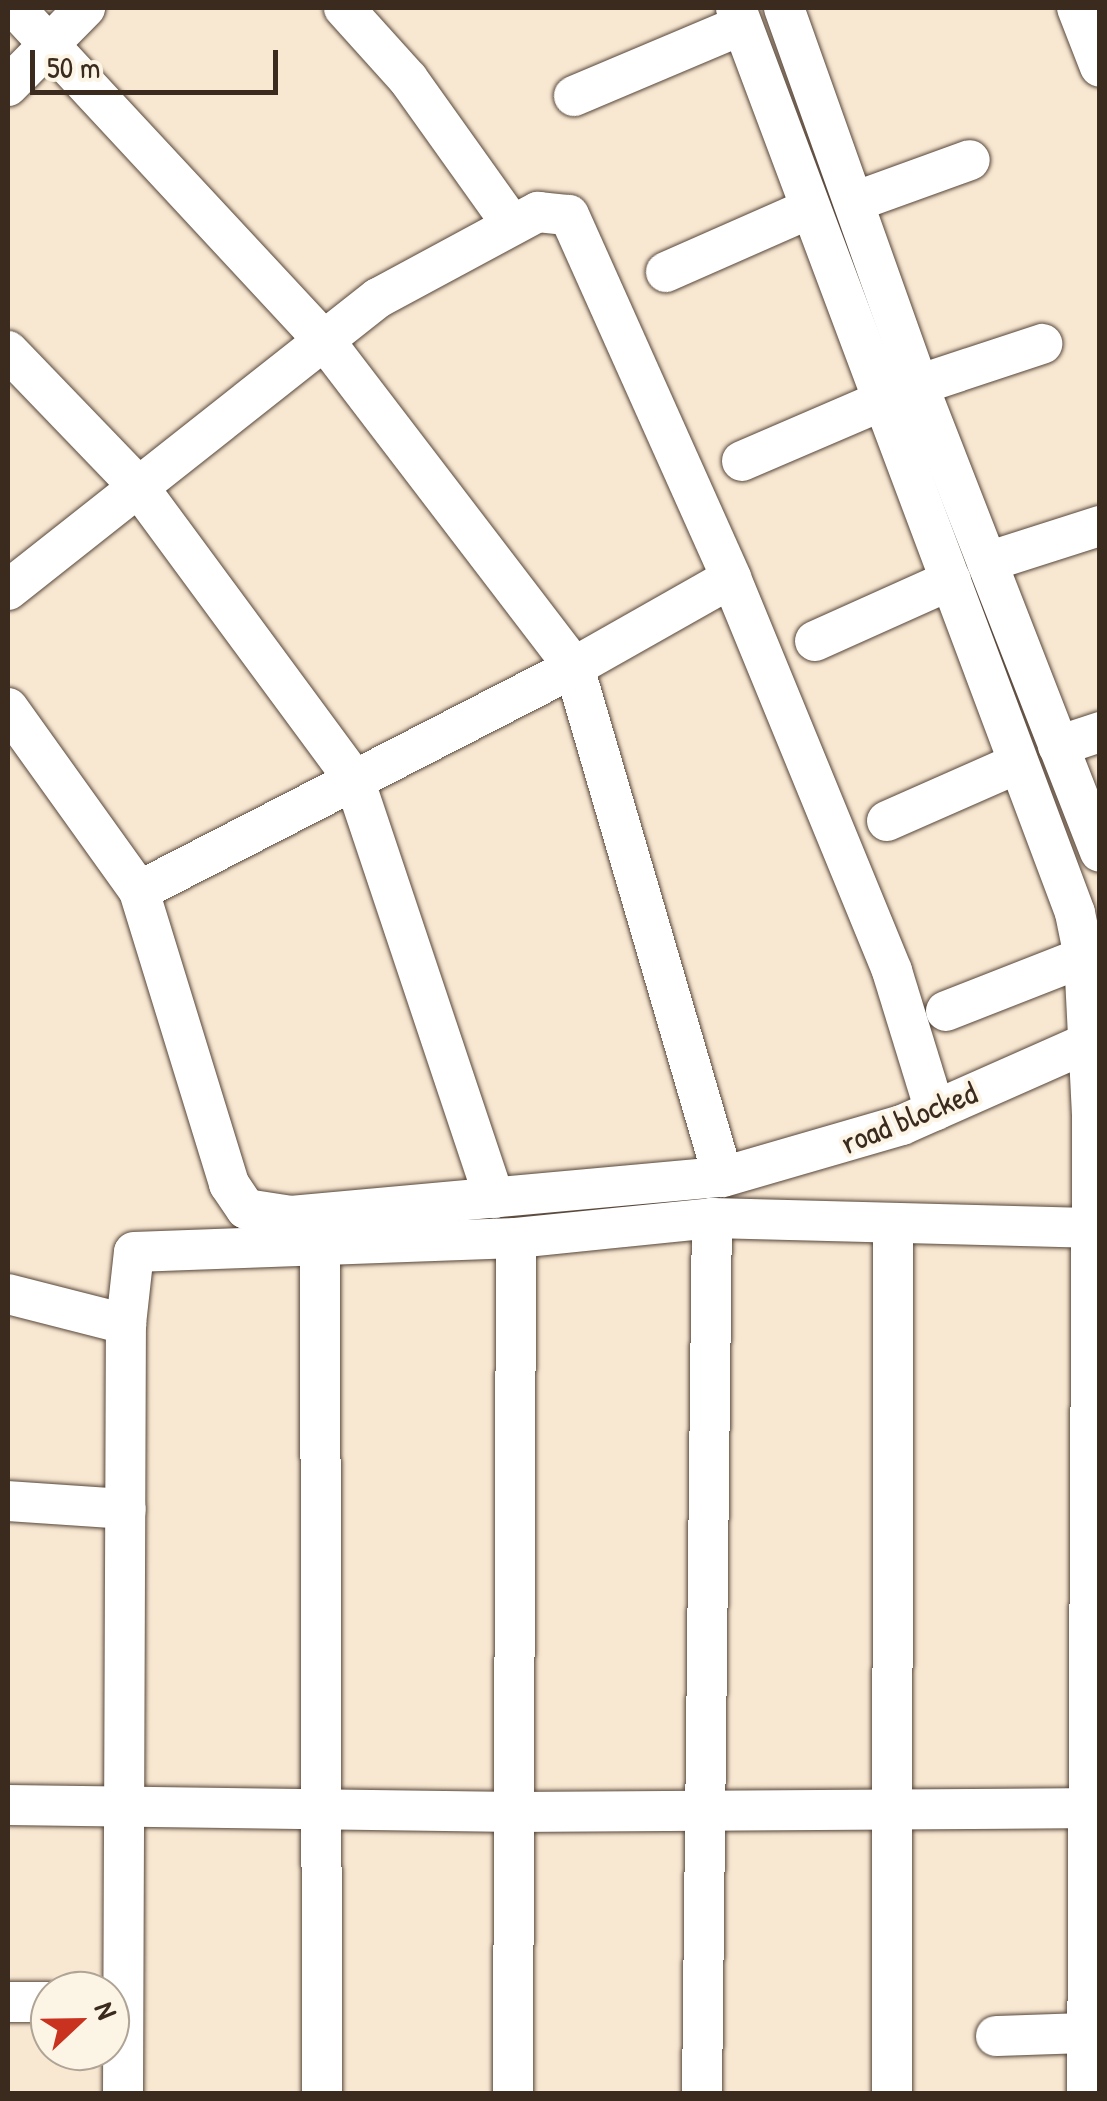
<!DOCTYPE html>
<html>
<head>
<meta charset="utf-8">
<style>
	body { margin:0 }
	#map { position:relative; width:1107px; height:2101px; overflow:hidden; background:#f8e8d2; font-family:"Patrick Hand",sans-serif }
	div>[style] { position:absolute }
	.roads { filter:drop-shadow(0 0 2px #574639) drop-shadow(0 0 2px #574639) }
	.minor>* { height:40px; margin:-20px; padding:0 20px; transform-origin:20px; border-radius:20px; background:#fff }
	span { translate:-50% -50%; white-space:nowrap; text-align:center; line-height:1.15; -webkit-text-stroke:8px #fcf5e5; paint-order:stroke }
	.street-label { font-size:32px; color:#3b2a1e }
	.frame { position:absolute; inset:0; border:10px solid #3b2a1e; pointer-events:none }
	.north { position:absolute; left:30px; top:1971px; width:100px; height:100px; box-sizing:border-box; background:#fcf5e5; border:2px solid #afa495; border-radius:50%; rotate:68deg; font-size:28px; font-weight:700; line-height:40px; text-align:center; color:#3b2a1e }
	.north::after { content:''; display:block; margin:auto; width:35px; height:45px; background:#c8321e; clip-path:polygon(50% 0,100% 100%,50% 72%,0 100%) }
	.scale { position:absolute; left:30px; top:50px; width:248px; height:45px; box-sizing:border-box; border:5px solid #3b2a1e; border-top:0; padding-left:12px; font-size:30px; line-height:35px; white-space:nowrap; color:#3b2a1e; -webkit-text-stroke:8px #fcf5e5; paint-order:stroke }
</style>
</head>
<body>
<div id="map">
	<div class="roads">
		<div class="minor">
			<i style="left:15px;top:8px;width:454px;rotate:47.1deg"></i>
			<i style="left:324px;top:340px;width:412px;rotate:52.6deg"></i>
			<i style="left:574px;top:667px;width:531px;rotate:73.71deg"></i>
			<i style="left:344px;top:8px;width:96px;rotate:48deg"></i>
			<i style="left:408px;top:79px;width:179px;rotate:54.5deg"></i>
			<i style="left:736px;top:8px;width:966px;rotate:69.46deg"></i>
			<i style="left:1075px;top:913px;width:45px;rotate:78.4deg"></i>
			<i style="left:1084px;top:957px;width:158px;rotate:87.1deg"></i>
			<i style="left:1092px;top:1115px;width:979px;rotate:90.29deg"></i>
			<i style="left:784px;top:8px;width:400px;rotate:70.4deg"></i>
			<i style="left:918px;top:385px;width:501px;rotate:68.71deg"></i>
			<i style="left:1077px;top:8px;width:63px;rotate:68.7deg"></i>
			<i style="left:8px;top:86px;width:110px;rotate:-45.4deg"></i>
			<i style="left:574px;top:96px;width:182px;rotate:-22.9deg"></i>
			<i style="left:854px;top:202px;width:123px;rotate:-19.9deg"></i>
			<i style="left:666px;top:272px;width:156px;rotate:-23.8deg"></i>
			<i style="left:8px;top:351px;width:186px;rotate:46.1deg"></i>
			<i style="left:137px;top:485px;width:365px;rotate:53.6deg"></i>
			<i style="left:354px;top:779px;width:442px;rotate:71.5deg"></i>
			<i style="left:918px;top:385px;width:131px;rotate:-18.3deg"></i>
			<i style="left:742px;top:461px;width:151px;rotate:-23.3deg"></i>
			<i style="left:987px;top:562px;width:119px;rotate:-17.7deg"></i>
			<i style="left:8px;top:590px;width:471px;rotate:-38.3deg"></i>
			<i style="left:378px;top:298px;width:182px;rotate:-28.3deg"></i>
			<i style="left:538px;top:212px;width:31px;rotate:6deg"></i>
			<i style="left:569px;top:215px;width:398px;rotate:65.9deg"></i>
			<i style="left:731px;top:578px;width:425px;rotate:67.7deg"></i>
			<i style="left:892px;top:971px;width:146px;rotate:72.9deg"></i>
			<i style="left:815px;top:641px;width:149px;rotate:-24.2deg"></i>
			<i style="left:8px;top:708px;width:225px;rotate:54.4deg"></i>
			<i style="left:139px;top:891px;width:307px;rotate:72.9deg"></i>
			<i style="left:229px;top:1184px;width:30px;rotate:56deg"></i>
			<i style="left:246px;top:1209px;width:46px;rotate:8.8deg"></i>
			<i style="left:291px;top:1216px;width:434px;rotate:-5.2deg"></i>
			<i style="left:723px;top:1177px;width:186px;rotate:-16.2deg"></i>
			<i style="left:902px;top:1125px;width:205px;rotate:-23.9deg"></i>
			<i style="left:1058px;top:746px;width:44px;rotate:-18.4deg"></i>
			<i style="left:887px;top:821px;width:141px;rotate:-23.8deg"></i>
			<i style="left:139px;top:891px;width:489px;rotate:-27.2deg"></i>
			<i style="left:574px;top:667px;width:180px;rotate:-29.5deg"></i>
			<i style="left:946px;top:1011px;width:148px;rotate:-21.4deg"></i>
			<i style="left:320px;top:1248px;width:846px;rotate:89.86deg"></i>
			<i style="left:8px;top:1294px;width:122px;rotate:14.3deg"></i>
			<i style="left:8px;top:1501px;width:118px;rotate:3.9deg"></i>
			<i style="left:8px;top:1805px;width:506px;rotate:0.79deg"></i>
			<i style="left:514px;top:1812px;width:586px;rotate:-0.39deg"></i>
			<i style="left:8px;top:2002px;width:42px"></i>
			<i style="left:996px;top:2036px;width:90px;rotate:-1.9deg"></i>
			<i style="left:123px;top:2094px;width:770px;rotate:-89.78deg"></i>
			<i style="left:126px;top:1324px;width:72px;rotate:-83.7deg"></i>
			<i style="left:134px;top:1252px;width:382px;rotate:-2.1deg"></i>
			<i style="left:516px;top:1238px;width:197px;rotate:-5.8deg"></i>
			<i style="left:712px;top:1218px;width:377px;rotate:1.5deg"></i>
			<i style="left:513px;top:2094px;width:856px;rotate:-89.8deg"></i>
			<i style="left:702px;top:2094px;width:876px;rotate:-89.35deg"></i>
			<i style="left:892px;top:2094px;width:869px;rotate:-89.93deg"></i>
		</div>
	</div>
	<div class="street-label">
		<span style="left:909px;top:1118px;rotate:-22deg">road blocked</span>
	</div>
	<div class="frame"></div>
	<div class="north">N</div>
	<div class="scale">50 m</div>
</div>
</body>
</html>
